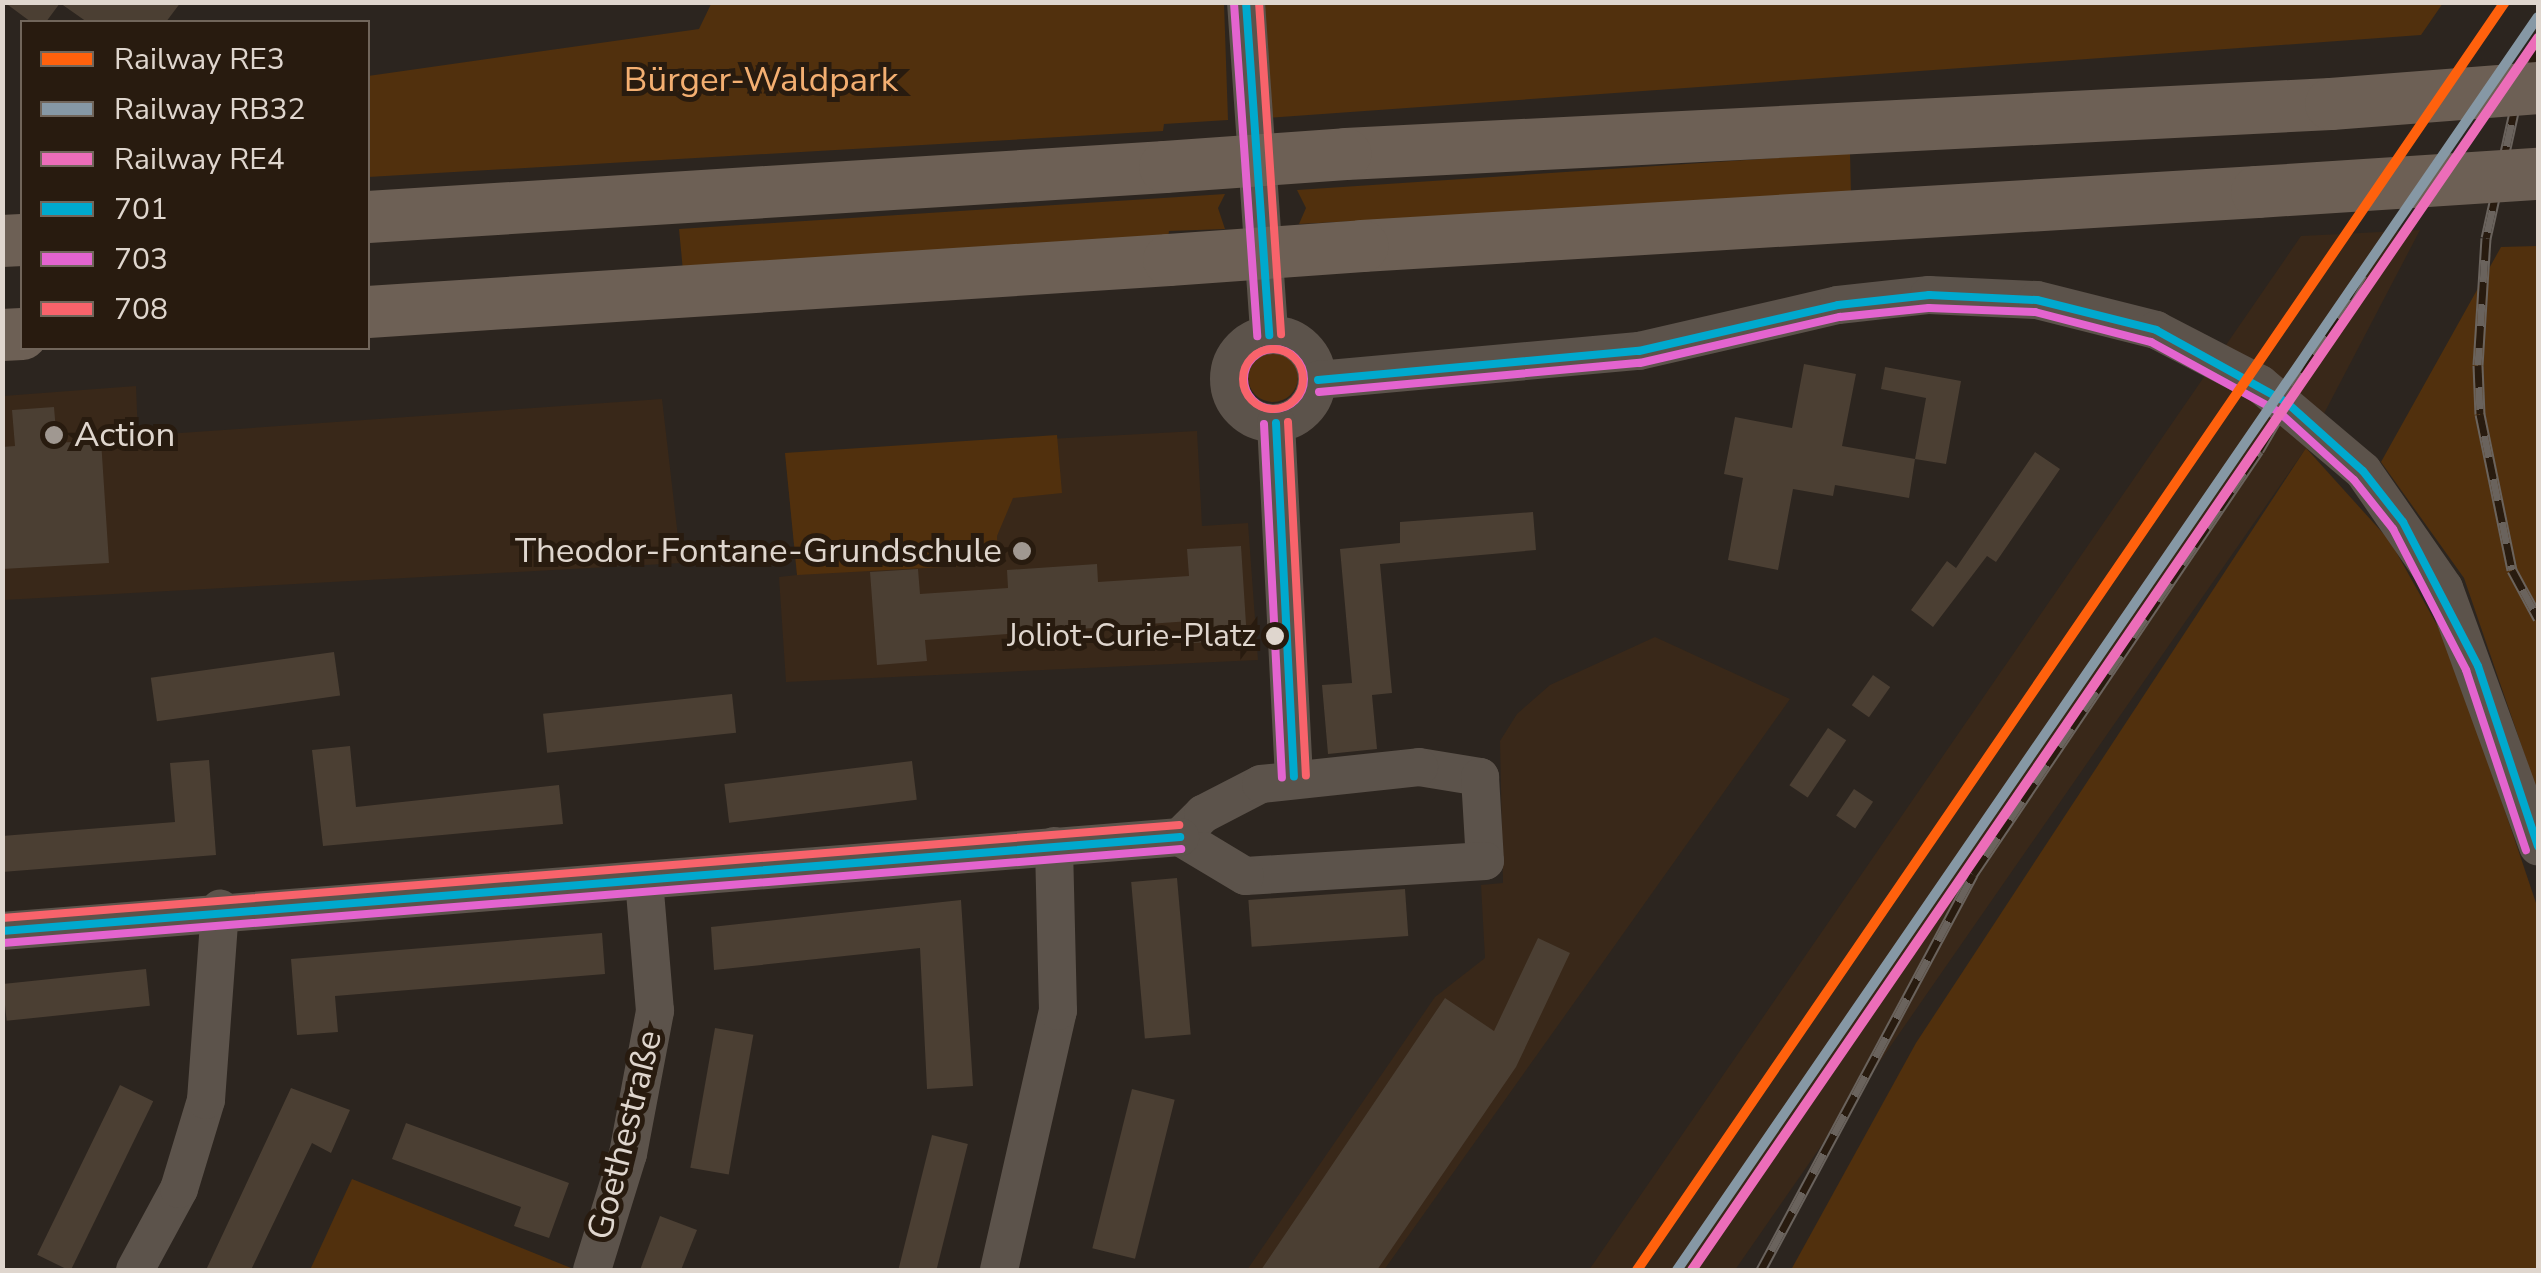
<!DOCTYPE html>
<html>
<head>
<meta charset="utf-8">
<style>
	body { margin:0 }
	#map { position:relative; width:2541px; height:1273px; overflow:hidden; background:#2c251f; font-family:"Nunito Sans",sans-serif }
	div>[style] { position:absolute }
	.built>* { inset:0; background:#392819 }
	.green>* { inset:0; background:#51300d }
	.round { border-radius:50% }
	.building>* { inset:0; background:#4b3f33; transform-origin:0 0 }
	.minor>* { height:38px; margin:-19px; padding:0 19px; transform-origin:19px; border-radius:19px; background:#5c534b }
	.minor>.ring { margin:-19px; padding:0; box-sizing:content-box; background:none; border:38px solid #5c534b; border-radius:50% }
	.highway>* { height:52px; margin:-26px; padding:0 26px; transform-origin:26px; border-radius:26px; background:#6d6055 }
	.rail>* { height:11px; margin-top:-5.5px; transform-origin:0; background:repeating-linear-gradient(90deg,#281b0f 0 22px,#6a635d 0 44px); box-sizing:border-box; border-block:2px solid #6a635d }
	.minor-bridge>* { height:38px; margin:-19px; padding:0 19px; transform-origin:19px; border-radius:19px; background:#5c534b }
	.highway-bridge>* { height:52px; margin:-26px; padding:0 26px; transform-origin:26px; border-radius:26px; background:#6d6055 }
	.bus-1>* { height:8px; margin:-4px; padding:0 4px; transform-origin:4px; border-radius:4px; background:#00a9ce }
	.bus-2>* { height:8px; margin:-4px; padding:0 4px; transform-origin:4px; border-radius:4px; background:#e364cf }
	.bus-2>.ring { margin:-4px; padding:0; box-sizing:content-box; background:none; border:8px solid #e364cf; border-radius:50% }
	.bus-3>* { height:8px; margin:-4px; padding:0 4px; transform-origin:4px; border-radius:4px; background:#f8636b }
	.bus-3>.ring { margin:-4px; padding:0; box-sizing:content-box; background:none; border:8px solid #f8636b; border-radius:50% }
	.rail-1>* { height:10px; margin:-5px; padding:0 5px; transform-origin:5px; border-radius:5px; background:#ff610d }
	.rail-2>* { height:10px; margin:-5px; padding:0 5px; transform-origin:5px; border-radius:5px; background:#8698a5 }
	.rail-3>* { height:10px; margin:-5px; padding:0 5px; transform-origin:5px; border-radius:5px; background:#ec6db9 }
	.dots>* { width:28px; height:28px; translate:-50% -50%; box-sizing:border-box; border:5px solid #281b0f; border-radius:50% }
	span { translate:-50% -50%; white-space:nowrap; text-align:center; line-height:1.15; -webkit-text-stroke:10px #281b0f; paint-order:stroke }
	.bus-label { font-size:32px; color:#dfd6ce }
	.right { translate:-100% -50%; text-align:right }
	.park-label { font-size:35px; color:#f4af71 }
	.poi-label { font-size:35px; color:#dfd6ce }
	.left { translate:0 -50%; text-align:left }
	.street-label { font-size:35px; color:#dfd6ce }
	.frame { position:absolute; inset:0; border:5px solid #dfd6ce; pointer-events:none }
	.legend { position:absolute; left:20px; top:20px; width:350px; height:330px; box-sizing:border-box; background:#281b0f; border:2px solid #71665b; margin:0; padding:12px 18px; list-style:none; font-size:30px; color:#dfd6ce }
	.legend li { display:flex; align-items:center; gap:20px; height:50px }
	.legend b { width:50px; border:2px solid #71665b }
</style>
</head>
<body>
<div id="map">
	<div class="built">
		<i style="clip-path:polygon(2420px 230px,2306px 448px,1735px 1270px,1589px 1270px,2301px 236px)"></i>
		<i style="clip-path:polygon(136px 386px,138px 436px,662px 399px,681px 563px,3px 600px,3px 396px)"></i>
		<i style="clip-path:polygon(1197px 431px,1202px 526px,1248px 523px,1258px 660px,786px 682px,779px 577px,797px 575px,785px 453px)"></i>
		<i style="clip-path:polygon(1655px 637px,1790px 699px,1384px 1270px,1247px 1270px,1435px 997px,1485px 958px,1481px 885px,1503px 883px,1500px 741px,1517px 714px,1550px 685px)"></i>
	</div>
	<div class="green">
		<i style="clip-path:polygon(712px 2px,1224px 3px,1228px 120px,1164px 124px,1163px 131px,368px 177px,368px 76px,699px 29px)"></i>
		<i style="clip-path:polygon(1261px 3px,2443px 3px,2421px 35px,1268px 118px)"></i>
		<i style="clip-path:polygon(1850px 153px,1851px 195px,1299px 224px,1306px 208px,1297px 190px)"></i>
		<i style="clip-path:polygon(1225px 194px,1218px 208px,1225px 229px,1169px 231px,1168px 238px,683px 271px,679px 229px)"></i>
		<i style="clip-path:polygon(2538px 246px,2538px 794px,2464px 578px,2381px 462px,2501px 247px)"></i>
		<i class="round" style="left:1248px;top:352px;width:50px;height:50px"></i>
		<i style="clip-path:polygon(1057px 435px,1062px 493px,1013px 498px,997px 536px,998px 564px,797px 575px,785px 453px)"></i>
		<i style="clip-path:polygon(2306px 448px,2390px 541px,2451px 650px,2538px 909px,2538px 1270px,1791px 1270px,1916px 1043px)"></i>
		<i style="clip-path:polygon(352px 1179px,576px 1270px,310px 1270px)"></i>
	</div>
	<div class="building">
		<i style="clip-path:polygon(4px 2px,181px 2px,166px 22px,87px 22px,60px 3px,46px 22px,31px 22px)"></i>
		<i style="clip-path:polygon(1804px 364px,1856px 374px,1842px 446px,1915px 459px,1909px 498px,1835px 485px,1833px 496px,1793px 489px,1778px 570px,1728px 560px,1743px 478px,1724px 474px,1735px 417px,1792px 428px)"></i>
		<i style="clip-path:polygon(1885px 367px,1961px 381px,1946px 464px,1915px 459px,1926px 398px,1881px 389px)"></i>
		<i style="clip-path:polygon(54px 407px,57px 443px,101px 440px,109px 563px,2px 569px,2px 447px,15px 446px,12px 410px)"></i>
		<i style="clip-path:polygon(2035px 452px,2060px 469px,1996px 562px,1987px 556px,1933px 627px,1911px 610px,1947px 561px,1956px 568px)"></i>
		<i style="clip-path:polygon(1533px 512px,1536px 550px,1380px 564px,1392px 693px,1372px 695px,1377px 749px,1328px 754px,1322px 685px,1352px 683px,1340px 549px,1400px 543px,1400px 522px)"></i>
		<i style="clip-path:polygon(1241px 546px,1247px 640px,1192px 643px,1190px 621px,925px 640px,927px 661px,877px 665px,870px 572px,918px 569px,920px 594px,1008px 588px,1007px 570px,1097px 564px,1098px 582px,1189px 576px,1187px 549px)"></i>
		<i style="left:334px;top:652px;width:44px;height:185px;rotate:82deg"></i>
		<i style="left:1873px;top:675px;width:21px;height:37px;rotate:35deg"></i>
		<i style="left:732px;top:694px;width:39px;height:190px;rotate:84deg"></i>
		<i style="left:1828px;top:728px;width:22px;height:69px;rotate:34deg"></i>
		<i style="clip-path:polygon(350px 746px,356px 807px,559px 785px,563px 824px,323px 846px,312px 750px)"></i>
		<i style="clip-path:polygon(209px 760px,216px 855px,2px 872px,2px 836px,175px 822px,170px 763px)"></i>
		<i style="left:912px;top:761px;width:39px;height:189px;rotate:83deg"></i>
		<i style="left:1854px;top:789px;width:23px;height:32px;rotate:34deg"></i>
		<i style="left:1177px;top:878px;width:157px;height:46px;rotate:85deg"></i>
		<i style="left:1405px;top:889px;width:47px;height:157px;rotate:86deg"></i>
		<i style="clip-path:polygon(961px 900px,973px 1086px,927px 1089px,920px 948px,714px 970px,711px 927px)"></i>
		<i style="clip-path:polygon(602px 933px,605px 974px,335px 996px,338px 1032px,297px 1035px,291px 959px)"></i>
		<i style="clip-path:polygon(1538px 938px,1570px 953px,1516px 1067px,1377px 1270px,1261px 1270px,1445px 998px,1494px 1031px)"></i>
		<i style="left:146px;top:969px;width:37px;height:144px;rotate:84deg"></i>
		<i style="left:715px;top:1028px;width:39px;height:142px;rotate:10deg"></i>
		<i style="left:120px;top:1085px;width:37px;height:189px;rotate:26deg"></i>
		<i style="clip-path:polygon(291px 1088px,350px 1110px,331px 1153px,312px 1143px,251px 1270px,206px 1270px)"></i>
		<i style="left:1132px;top:1089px;width:44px;height:164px;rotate:14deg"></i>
		<i style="clip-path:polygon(406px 1123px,569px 1183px,549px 1238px,514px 1226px,521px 1207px,392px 1159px)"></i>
		<i style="left:932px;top:1135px;width:37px;height:140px;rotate:14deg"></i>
		<i style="clip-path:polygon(660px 1216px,697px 1230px,681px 1270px,640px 1270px)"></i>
	</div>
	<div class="minor">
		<i style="left:1246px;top:2px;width:334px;rotate:86deg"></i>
		<i class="ring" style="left:1229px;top:335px;width:50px;height:50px"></i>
		<i style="left:1318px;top:380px;width:322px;rotate:-5.2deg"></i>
		<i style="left:1639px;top:351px;width:204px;rotate:-13deg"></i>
		<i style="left:1838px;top:305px;width:92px;rotate:-6.3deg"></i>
		<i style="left:1929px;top:295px;width:108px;rotate:2.7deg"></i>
		<i style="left:2037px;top:300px;width:123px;rotate:14.1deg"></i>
		<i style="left:1276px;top:423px;width:354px;rotate:87.1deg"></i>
		<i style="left:2363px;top:471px;width:142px;rotate:55.3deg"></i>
		<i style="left:2444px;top:588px;width:275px;rotate:70deg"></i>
		<i style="left:1419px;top:767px;width:62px;rotate:9.3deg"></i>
		<i style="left:1480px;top:777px;width:84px;rotate:86.6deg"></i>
		<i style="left:1485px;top:861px;width:240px;rotate:176.4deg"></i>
		<i style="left:1245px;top:876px;width:76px;rotate:-149deg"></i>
		<i style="left:1180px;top:837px;width:33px;rotate:-45deg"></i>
		<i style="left:1203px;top:814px;width:65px;rotate:-27.3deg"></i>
		<i style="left:1261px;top:784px;width:159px;rotate:-6.1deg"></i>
		<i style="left:2px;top:931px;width:1182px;rotate:-4.56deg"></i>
		<i style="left:135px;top:1270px;width:92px;rotate:-61.5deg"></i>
		<i style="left:179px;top:1189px;width:93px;rotate:-73.1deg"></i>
		<i style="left:206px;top:1100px;width:192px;rotate:-85.8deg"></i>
		<i style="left:592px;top:1270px;width:121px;rotate:-72.8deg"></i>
		<i style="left:628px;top:1154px;width:146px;rotate:-79.3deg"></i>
		<i style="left:655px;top:1011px;width:131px;rotate:-94.8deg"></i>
		<i style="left:999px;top:1270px;width:266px;rotate:-77.2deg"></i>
		<i style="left:1058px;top:1011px;width:165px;rotate:-91.4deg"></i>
	</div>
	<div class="highway">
		<i style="left:1346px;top:154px;width:986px;rotate:-2.91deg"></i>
		<i style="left:368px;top:217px;width:799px;rotate:-3.59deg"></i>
		<i style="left:2px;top:241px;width:20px;rotate:-3deg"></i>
		<i style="left:1362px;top:246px;width:897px;rotate:-3.45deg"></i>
		<i style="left:368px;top:312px;width:803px;rotate:-3.71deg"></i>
		<i style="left:2px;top:335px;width:20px;rotate:-3deg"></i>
	</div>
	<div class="rail">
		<i style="left:2538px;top:46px;width:61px;rotate:111.1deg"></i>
		<i style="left:2516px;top:103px;width:138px;rotate:102.5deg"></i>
		<i style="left:2486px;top:238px;width:127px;rotate:93.6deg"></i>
		<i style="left:2478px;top:365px;width:49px;rotate:87.7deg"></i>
		<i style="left:2480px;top:414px;width:159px;rotate:78.4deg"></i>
		<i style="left:2512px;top:570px;width:55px;rotate:61.6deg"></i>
		<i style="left:1761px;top:1270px;width:449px;rotate:-61.8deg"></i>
		<i style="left:1973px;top:874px;width:511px;rotate:-56deg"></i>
		<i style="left:2259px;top:450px;width:204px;rotate:-59.7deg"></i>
	</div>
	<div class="minor-bridge">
		<i style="left:2156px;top:330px;width:117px;rotate:27.4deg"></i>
		<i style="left:2260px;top:384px;width:135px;rotate:40.2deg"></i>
	</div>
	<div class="highway-bridge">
		<i style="left:2331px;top:104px;width:208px;rotate:-4.4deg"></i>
		<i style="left:1165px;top:167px;width:181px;rotate:-4.1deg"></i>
		<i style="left:2257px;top:192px;width:282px;rotate:-3.7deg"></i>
		<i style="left:1169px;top:260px;width:194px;rotate:-4.1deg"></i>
	</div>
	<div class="bus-1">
		<i style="left:1246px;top:2px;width:334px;rotate:86deg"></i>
		<i style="left:1318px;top:380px;width:322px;rotate:-5.2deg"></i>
		<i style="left:1639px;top:351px;width:204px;rotate:-13deg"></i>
		<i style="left:1838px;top:305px;width:92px;rotate:-6.3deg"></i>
		<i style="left:1929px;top:295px;width:108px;rotate:2.7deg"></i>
		<i style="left:2037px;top:300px;width:123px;rotate:14.1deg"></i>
		<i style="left:2156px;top:330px;width:149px;rotate:29deg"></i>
		<i style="left:2286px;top:402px;width:103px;rotate:41.9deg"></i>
		<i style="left:2363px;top:471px;width:65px;rotate:51.9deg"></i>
		<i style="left:2403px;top:522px;width:162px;rotate:62.5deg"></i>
		<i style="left:2478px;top:666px;width:190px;rotate:71.6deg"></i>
		<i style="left:1276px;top:423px;width:354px;rotate:87.1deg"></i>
		<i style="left:2px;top:931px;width:1182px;rotate:-4.56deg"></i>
	</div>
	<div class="bus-2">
		<i style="left:1234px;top:3px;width:334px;rotate:86deg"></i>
		<i class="ring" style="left:1244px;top:349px;width:52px;height:52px"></i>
		<i style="left:1319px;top:392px;width:322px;rotate:-5.2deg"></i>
		<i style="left:1640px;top:363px;width:205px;rotate:-13deg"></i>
		<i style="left:1840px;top:317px;width:89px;rotate:-5.8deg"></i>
		<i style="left:1929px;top:308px;width:106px;rotate:2.2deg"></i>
		<i style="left:2035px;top:312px;width:120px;rotate:14.5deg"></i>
		<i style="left:2151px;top:342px;width:146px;rotate:28.7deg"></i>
		<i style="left:2279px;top:412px;width:101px;rotate:42.2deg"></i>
		<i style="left:2354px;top:480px;width:63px;rotate:51.5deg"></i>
		<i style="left:2393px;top:529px;width:159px;rotate:62.6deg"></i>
		<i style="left:2466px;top:670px;width:190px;rotate:71.6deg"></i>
		<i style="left:1264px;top:424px;width:354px;rotate:87.1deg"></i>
		<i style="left:3px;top:943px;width:1182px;rotate:-4.56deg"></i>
	</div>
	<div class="bus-3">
		<i style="left:1259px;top:2px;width:333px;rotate:86.2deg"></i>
		<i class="ring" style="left:1243px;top:349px;width:52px;height:52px"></i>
		<i style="left:1288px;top:422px;width:354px;rotate:87.1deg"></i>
		<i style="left:2px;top:918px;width:1181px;rotate:-4.52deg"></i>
	</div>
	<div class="rail-1">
		<i style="left:1637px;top:1270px;width:1537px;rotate:-55.61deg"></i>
	</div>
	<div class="rail-2">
		<i style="left:1677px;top:1270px;width:1520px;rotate:-55.51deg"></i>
	</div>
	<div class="rail-3">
		<i style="left:1692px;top:1270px;width:1495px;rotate:-55.52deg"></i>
	</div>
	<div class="dots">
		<i style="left:54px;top:435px;background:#a09891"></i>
		<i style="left:1022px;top:551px;background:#a09891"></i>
		<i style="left:1275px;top:636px;background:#dfd6ce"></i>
	</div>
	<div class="bus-label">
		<span class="right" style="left:1256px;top:636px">Joliot-Curie-Platz</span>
	</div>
	<div class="park-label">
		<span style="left:761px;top:80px">Bürger-Waldpark</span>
	</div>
	<div class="poi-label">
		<span class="left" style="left:74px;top:435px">Action</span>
		<span class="right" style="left:1002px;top:551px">Theodor-Fontane-Grundschule</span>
	</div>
	<div class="street-label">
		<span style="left:625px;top:1135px;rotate:-76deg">Goethestraße</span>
	</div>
	<div class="frame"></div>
	<ul class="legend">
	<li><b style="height:12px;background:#ff610d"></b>Railway RE3</li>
	<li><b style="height:12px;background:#8698a5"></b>Railway RB32</li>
	<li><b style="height:12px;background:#ec6db9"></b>Railway RE4</li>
	<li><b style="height:12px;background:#00a9ce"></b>701</li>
	<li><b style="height:12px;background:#e364cf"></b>703</li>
	<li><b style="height:12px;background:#f8636b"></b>708</li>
	</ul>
</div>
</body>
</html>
